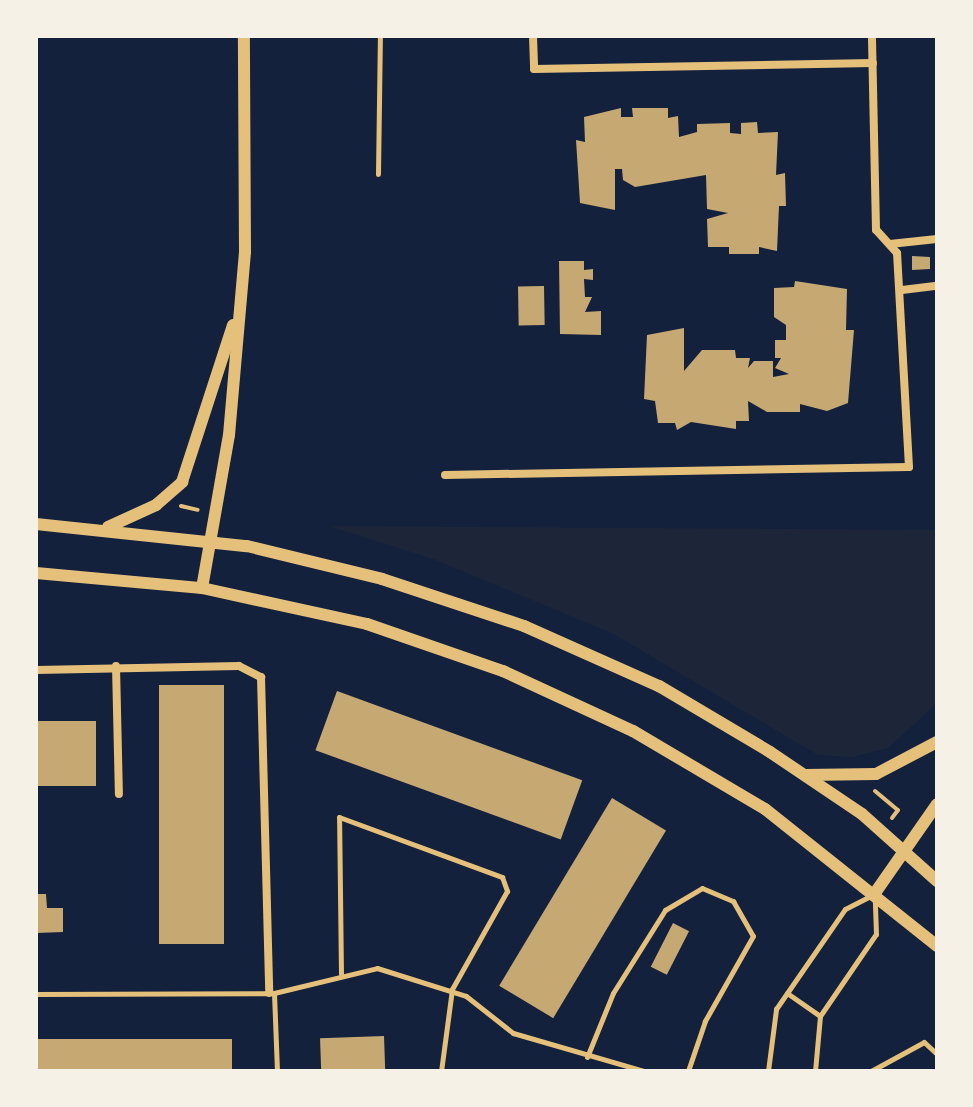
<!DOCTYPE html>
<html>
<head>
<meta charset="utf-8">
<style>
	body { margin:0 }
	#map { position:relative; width:973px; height:1107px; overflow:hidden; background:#14213d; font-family:Merriweather,serif }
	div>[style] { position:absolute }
	.green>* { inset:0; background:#1d2539 }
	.building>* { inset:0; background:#c6a872; transform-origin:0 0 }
	.path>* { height:4px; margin:-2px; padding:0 2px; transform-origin:2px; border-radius:2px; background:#e5c07b }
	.service>* { height:5px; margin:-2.5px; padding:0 2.5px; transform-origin:2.5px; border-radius:2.5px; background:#e5c07b }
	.minor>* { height:8px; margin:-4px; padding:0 4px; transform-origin:4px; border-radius:4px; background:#e5c07b }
	.tertiary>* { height:12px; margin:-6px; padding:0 6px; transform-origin:6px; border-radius:6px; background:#e5c07b }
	span { translate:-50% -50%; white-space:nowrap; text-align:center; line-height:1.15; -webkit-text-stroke:8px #f6f1e7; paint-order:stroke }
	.frame { position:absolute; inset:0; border:38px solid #f6f1e7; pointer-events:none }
</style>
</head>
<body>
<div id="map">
	<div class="green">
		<i style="clip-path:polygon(329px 526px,937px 530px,937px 703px,888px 748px,852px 757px,818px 755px,612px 633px,433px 559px)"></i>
	</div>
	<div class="building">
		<i style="clip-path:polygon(621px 108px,621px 117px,633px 117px,632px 108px,668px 108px,668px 118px,678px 116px,679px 137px,697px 132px,697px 124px,730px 123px,730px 133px,741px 134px,741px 123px,757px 122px,758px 133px,778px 132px,776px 175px,785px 173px,786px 206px,779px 206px,777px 251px,759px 247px,759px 254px,729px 254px,729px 247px,708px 247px,707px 219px,728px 213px,707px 209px,706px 175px,635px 187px,623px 180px,622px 169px,615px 169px,615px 210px,580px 203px,576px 140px,585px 142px,584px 117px)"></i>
		<i style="clip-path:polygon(912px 256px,930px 257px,930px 269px,912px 270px)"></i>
		<i style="clip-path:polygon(559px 261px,584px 261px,584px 270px,593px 269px,593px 280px,584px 279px,585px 297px,592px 297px,585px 312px,601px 311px,601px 335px,560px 334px)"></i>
		<i style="clip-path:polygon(795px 281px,847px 289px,846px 330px,854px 330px,848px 403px,827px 411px,800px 404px,800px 412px,767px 412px,748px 401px,749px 421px,736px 421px,736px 429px,691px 422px,677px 430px,675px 423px,658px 423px,655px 401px,644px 399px,647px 335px,684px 328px,684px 371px,702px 350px,735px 350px,736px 358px,750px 358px,748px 368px,754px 361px,773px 361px,773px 377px,789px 374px,775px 368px,781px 358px,775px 358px,775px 340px,786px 340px,786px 325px,774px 317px,774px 288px,794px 287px)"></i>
		<i style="left:544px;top:286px;width:39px;height:26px;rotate:89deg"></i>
		<i style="left:159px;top:685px;width:65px;height:259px"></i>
		<i style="left:337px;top:691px;width:261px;height:63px;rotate:20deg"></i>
		<i style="left:36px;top:721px;width:60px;height:65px"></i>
		<i style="left:612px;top:798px;width:63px;height:219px;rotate:31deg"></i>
		<i style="clip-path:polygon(36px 894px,46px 894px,47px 908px,63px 908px,63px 932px,36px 933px)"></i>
		<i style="left:673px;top:923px;width:18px;height:49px;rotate:27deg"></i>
		<i style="left:384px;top:1036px;width:35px;height:64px;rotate:88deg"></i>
		<i style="left:232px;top:1039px;width:32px;height:196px;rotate:90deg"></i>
	</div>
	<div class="path">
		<i style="left:181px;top:506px;width:17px;rotate:13deg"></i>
		<i style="left:875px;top:791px;width:30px;rotate:40deg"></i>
		<i style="left:898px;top:810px;width:10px;rotate:127deg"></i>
	</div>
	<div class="service">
		<i style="left:378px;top:174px;width:138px;rotate:-89.2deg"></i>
		<i style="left:341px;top:974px;width:157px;rotate:-90.7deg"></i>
		<i style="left:339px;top:817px;width:174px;rotate:20.2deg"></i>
		<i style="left:502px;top:877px;width:15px;rotate:70deg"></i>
		<i style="left:507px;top:891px;width:112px;rotate:119.3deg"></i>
		<i style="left:452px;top:989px;width:83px;rotate:97.6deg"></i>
		<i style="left:274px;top:993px;width:78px;rotate:87.8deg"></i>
		<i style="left:787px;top:993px;width:40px;rotate:34.9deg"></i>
		<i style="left:36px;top:994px;width:238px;rotate:-0.2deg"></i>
		<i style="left:274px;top:993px;width:106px;rotate:-13.6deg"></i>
		<i style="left:377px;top:968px;width:93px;rotate:17.5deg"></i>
		<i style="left:466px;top:996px;width:60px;rotate:38.2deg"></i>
		<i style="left:513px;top:1033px;width:136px;rotate:16.2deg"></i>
		<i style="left:587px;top:1057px;width:69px;rotate:-67.9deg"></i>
		<i style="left:613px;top:993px;width:98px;rotate:-57.9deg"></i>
		<i style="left:665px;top:910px;width:43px;rotate:-30.7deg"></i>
		<i style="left:702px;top:888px;width:34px;rotate:23deg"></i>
		<i style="left:733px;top:901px;width:40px;rotate:60.3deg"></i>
		<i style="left:753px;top:936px;width:98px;rotate:119.5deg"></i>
		<i style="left:705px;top:1021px;width:53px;rotate:108.8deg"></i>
		<i style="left:768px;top:1071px;width:63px;rotate:-82.6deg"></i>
		<i style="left:776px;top:1009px;width:121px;rotate:-55.4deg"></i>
		<i style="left:845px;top:909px;width:28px;rotate:-27deg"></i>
		<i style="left:815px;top:1071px;width:55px;rotate:-84.8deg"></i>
		<i style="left:820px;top:1016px;width:99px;rotate:-55.7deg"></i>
		<i style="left:876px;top:934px;width:36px;rotate:-92deg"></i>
		<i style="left:871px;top:1071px;width:60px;rotate:-28.7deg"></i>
		<i style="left:924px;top:1042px;width:18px;rotate:43deg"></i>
	</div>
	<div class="minor">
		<i style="left:533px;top:36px;width:33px;rotate:88deg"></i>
		<i style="left:534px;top:69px;width:339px;rotate:-1deg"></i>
		<i style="left:890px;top:244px;width:47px;rotate:-6.1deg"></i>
		<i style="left:902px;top:290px;width:35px;rotate:-7deg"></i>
		<i style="left:445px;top:475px;width:464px;rotate:-1deg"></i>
		<i style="left:909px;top:467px;width:214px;rotate:-93.2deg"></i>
		<i style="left:897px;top:253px;width:31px;rotate:-132deg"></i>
		<i style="left:876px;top:230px;width:194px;rotate:-91.2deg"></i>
		<i style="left:116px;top:666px;width:128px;rotate:88.7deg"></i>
		<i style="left:36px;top:670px;width:203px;rotate:-1.1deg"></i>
		<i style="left:239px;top:666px;width:25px;rotate:27deg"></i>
		<i style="left:261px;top:677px;width:316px;rotate:88.5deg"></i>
	</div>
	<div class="tertiary">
		<i style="left:36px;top:524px;width:212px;rotate:6deg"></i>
		<i style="left:247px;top:546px;width:139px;rotate:13.7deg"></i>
		<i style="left:382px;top:579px;width:150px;rotate:18.3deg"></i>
		<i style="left:524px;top:626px;width:148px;rotate:24deg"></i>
		<i style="left:659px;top:686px;width:129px;rotate:30.7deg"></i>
		<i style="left:770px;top:752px;width:111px;rotate:34deg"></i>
		<i style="left:862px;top:814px;width:101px;rotate:41.8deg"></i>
		<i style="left:108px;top:527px;width:53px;rotate:-24.6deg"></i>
		<i style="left:156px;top:505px;width:35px;rotate:-41deg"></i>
		<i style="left:182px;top:482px;width:165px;rotate:-72deg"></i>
		<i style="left:36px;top:573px;width:167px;rotate:5.2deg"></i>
		<i style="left:202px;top:588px;width:169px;rotate:12.3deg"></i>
		<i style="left:367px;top:624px;width:144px;rotate:19.1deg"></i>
		<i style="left:503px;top:671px;width:143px;rotate:24.8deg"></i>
		<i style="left:633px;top:731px;width:153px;rotate:30.6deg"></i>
		<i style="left:765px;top:809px;width:220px;rotate:38.5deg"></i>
		<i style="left:202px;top:588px;width:155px;rotate:-80deg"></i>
		<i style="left:229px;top:435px;width:184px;rotate:-85deg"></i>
		<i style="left:245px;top:252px;width:216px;rotate:-90.3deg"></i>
		<i style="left:805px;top:775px;width:71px;rotate:-0.8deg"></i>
		<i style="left:876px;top:774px;width:69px;rotate:-27.7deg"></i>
		<i style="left:875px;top:893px;width:108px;rotate:-55.1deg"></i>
	</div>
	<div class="frame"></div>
</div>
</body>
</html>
